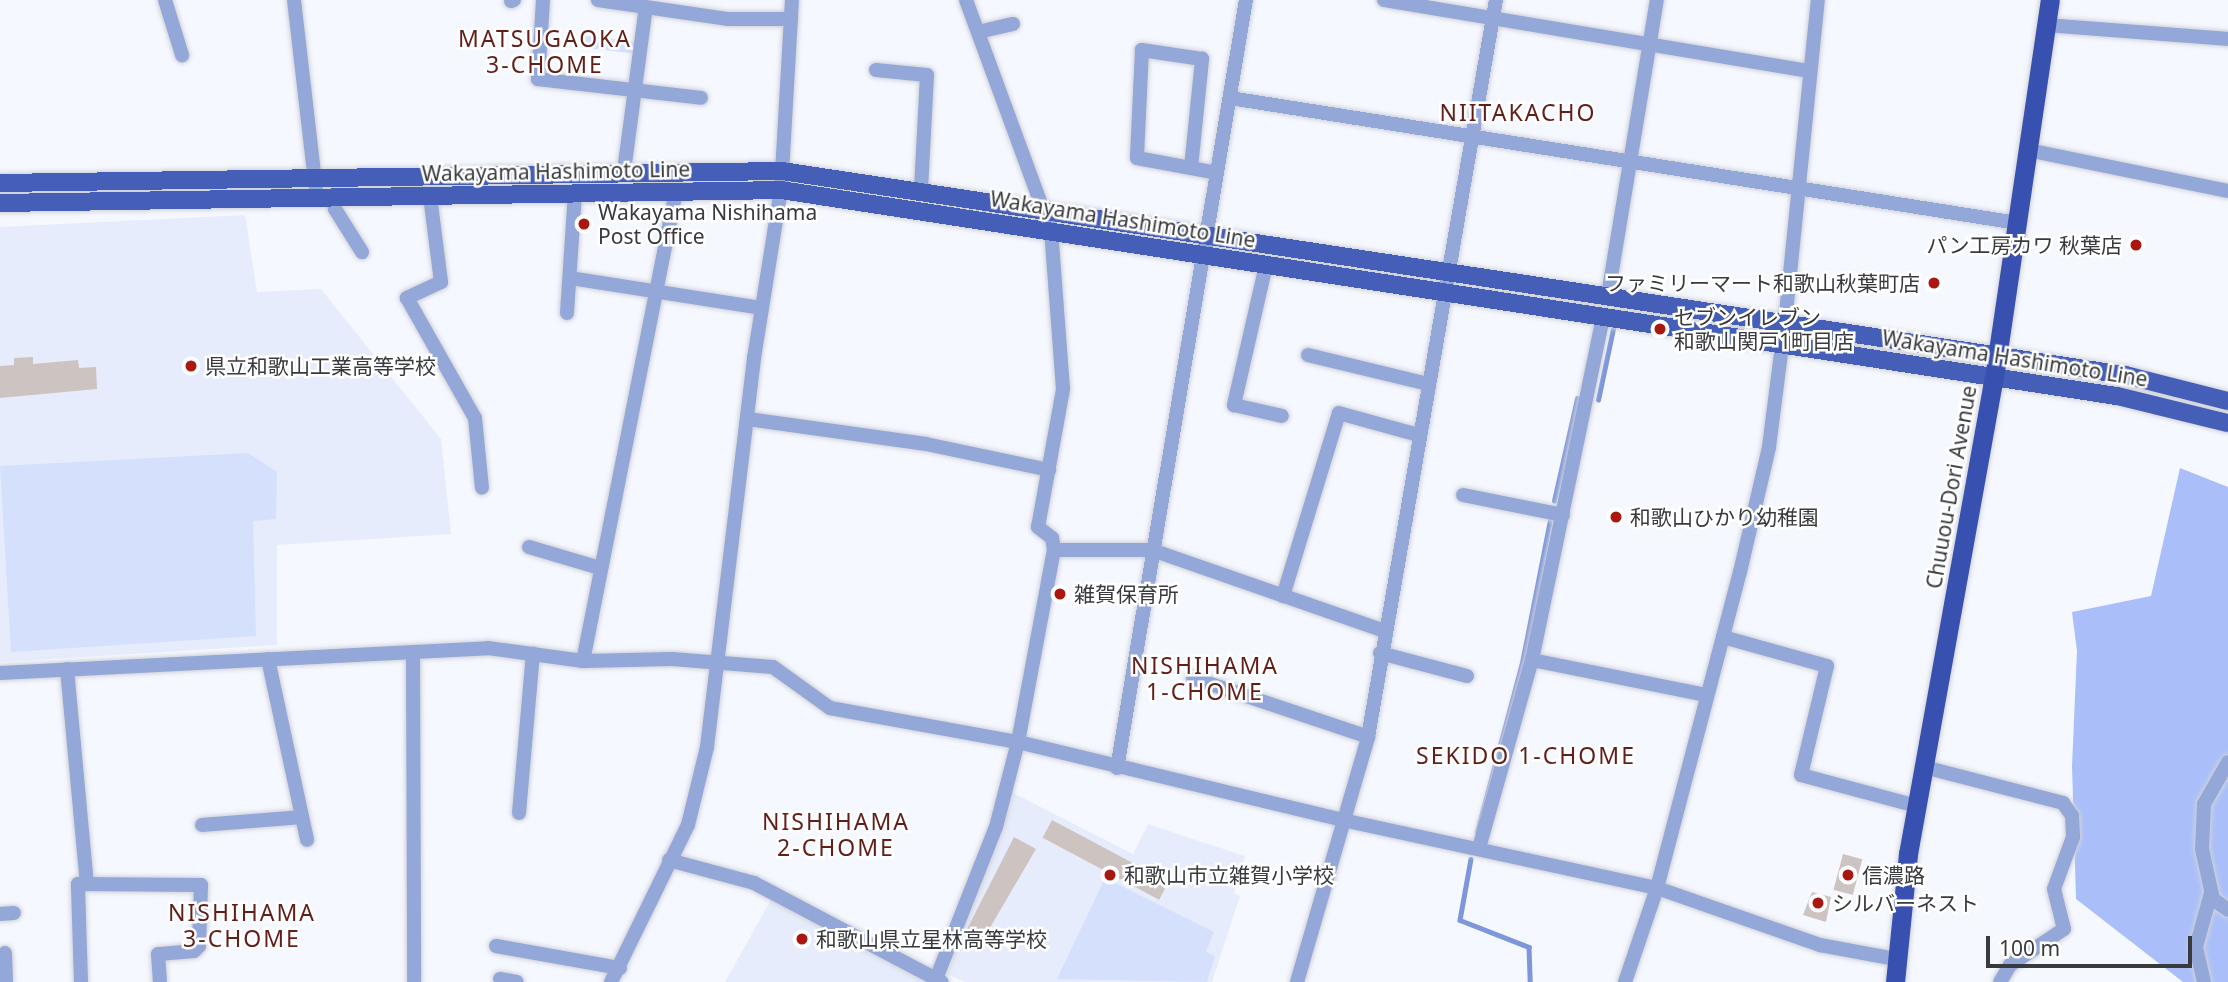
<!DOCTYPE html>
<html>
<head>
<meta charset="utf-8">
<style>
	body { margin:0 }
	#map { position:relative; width:2228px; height:982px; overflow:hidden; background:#f6f8ff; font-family:"Noto Sans","Noto Sans JP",sans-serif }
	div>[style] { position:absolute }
	.built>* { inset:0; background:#e6ecfb }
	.green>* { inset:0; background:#d4e0fc; transform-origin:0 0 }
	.forest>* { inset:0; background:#aabffa }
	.stream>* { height:4.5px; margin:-2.25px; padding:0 2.25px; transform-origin:2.25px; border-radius:2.25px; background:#7d96dc }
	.building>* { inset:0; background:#cdc4c2; transform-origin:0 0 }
	.roads { filter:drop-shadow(0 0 2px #d0d2d8) drop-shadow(0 0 2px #d0d2d8) }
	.minor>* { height:14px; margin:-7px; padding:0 7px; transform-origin:7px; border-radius:7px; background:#94a7d9 }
	.primary>* { height:18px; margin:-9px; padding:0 9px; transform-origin:9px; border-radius:9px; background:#455eb7 }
	.trunk>* { height:19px; margin:-9.5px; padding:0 9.5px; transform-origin:9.5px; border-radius:9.5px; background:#3850b0 }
	.dots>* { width:19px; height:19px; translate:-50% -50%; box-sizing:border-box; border:4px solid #fff; border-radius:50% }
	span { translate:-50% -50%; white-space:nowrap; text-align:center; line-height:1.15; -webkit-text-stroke:5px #fff; paint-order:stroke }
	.street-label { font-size:21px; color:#393a3d }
	.poi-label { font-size:21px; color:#393a3d }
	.left { translate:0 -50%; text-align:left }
	.right { translate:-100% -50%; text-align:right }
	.neighbourhood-label { font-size:23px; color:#621e17; letter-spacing:2px }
	.scale { position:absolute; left:1986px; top:936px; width:206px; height:32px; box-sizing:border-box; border:4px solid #393a3d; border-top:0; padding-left:9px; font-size:21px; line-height:24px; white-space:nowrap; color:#393a3d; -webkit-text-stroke:5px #fff; paint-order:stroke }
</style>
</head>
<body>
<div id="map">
	<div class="built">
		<i style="clip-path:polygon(245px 215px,257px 292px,321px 289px,441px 439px,451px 534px,277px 545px,277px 645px,0 662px,0 227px)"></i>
		<i style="clip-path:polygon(1011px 792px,1133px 854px,1148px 824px,1245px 856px,1234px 893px,1240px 896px,1212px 982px,965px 982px,947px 974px)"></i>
		<i style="clip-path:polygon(773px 896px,937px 982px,725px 982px)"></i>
	</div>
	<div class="green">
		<i style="left:581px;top:35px;width:54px;height:12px;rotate:7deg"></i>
		<i style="clip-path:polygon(248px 453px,277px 472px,276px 519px,253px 521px,256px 636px,11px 652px,0 466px)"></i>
		<i style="clip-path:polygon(1105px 878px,1214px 932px,1206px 952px,1215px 956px,1207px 982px,1057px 979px)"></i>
	</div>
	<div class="forest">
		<i style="clip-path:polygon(2180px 468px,2228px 487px,2228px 982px,2183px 982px,2076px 899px,2072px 766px,2077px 651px,2072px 612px,2151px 596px)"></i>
	</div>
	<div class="stream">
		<i style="left:1598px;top:400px;width:78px;rotate:-78.1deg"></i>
		<i style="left:1554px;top:501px;width:105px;rotate:-77.3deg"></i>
		<i style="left:1477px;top:832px;width:175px;rotate:-75.1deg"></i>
		<i style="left:1522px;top:663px;width:146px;rotate:-78.9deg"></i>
		<i style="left:1471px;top:859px;width:62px;rotate:100.2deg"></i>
		<i style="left:1460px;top:920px;width:74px;rotate:21.4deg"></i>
		<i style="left:1529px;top:947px;width:35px;rotate:88deg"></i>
	</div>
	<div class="building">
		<i style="clip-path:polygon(33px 357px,33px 364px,78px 360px,79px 368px,96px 367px,97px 389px,0 398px,0 366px,14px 365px,14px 358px)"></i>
		<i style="left:1052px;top:820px;width:132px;height:20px;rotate:28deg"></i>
		<i style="clip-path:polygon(1014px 837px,1036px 849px,981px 943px,964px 935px)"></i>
		<i style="left:1843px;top:854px;width:20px;height:37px;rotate:15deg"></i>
		<i style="clip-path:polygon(1812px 892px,1831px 897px,1826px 922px,1803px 915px)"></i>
	</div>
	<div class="roads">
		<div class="minor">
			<i style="left:165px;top:0;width:58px;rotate:72.8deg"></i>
			<i style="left:294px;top:0;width:199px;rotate:83.4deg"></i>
			<i style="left:543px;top:0;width:79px;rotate:93.6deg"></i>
			<i style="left:538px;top:79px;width:164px;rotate:6.6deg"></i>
			<i style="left:598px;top:0;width:132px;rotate:8.3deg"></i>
			<i style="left:729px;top:19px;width:62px"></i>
			<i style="left:1384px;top:0;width:432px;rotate:9.5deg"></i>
			<i style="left:511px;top:1px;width:3px;rotate:-18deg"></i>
			<i style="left:2046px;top:25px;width:183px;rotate:4.4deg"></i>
			<i style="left:978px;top:32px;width:36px;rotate:-13deg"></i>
			<i style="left:876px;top:70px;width:51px;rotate:5.6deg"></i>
			<i style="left:927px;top:75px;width:116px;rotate:93deg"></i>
			<i style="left:1230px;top:98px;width:797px;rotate:9.02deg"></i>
			<i style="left:2028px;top:150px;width:204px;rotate:11.6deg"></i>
			<i style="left:1191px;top:168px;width:110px;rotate:-84.2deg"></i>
			<i style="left:1202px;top:59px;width:61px;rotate:-171.5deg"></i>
			<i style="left:1142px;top:50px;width:108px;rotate:92.7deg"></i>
			<i style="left:1137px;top:158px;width:81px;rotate:10.6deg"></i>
			<i style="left:624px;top:171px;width:165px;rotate:-82.4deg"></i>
			<i style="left:430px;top:196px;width:87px;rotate:82.7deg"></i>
			<i style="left:441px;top:282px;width:38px;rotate:155deg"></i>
			<i style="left:407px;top:298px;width:138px;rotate:60.5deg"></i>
			<i style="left:475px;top:418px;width:70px;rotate:84.3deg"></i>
			<i style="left:333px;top:197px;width:12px;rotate:81deg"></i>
			<i style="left:335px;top:209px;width:51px;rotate:57.9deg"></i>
			<i style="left:1266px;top:265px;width:144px;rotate:102.9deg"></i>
			<i style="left:1234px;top:405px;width:49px;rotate:12.9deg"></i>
			<i style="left:570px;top:278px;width:194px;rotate:8.9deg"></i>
			<i style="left:1608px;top:295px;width:299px;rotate:-80.6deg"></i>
			<i style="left:567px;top:313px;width:120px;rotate:-86.2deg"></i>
			<i style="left:1785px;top:323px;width:325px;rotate:-84.2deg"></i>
			<i style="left:1308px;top:355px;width:123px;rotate:13.6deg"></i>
			<i style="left:748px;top:419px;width:180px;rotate:8deg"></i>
			<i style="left:926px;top:444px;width:126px;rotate:11.9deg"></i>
			<i style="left:1463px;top:495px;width:102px;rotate:11.3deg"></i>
			<i style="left:529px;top:547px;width:74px;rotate:16.5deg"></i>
			<i style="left:1054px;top:550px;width:98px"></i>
			<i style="left:1152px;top:550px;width:246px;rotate:19.2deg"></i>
			<i style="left:1283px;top:596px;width:191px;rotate:-73deg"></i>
			<i style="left:1339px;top:413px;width:83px;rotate:15.4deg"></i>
			<i style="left:1723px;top:637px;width:108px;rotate:15.6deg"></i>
			<i style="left:1827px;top:666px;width:112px;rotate:103.4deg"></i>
			<i style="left:1801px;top:775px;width:120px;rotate:15deg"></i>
			<i style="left:413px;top:652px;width:330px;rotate:89.8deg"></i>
			<i style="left:1380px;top:653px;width:90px;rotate:14.8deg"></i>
			<i style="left:268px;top:659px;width:185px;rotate:77.8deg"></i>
			<i style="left:1532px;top:660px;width:177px;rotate:11.4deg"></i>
			<i style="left:583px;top:661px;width:479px;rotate:-78.8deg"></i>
			<i style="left:67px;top:669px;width:216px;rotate:84.7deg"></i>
			<i style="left:0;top:673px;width:489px;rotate:-2.9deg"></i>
			<i style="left:488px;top:648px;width:96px;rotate:7.8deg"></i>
			<i style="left:583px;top:661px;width:89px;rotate:-1.3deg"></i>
			<i style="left:672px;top:659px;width:101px;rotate:4.5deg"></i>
			<i style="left:773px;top:667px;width:70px;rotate:35.7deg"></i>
			<i style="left:830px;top:708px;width:191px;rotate:10.3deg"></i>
			<i style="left:1018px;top:742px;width:338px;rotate:13.5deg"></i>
			<i style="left:1347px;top:821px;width:317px;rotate:12.2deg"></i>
			<i style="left:1657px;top:888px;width:173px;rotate:19.3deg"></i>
			<i style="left:1820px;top:945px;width:76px;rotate:10.6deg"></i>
			<i style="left:1193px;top:678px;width:185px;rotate:18.6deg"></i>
			<i style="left:2228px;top:762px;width:48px;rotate:119.7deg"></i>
			<i style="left:2204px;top:804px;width:45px;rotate:92.5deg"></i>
			<i style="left:2202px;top:849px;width:51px;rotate:77.6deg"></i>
			<i style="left:2213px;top:899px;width:19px;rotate:36deg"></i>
			<i style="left:1924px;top:767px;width:144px;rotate:14.5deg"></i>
			<i style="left:2063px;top:803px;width:16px;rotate:55deg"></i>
			<i style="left:2072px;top:816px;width:21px;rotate:87deg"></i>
			<i style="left:2073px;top:837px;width:55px;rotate:110.1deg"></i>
			<i style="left:2054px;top:889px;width:41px;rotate:76deg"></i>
			<i style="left:2064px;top:929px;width:65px;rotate:146.3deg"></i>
			<i style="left:2010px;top:965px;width:20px;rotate:120deg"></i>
			<i style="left:1117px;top:768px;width:779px;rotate:-80.47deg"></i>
			<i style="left:519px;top:813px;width:160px;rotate:-85deg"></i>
			<i style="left:202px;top:825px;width:100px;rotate:-4.6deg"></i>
			<i style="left:1479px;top:848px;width:195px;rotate:-74.3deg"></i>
			<i style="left:1532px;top:660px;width:350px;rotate:-78.3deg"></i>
			<i style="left:669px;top:860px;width:88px;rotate:15.1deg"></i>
			<i style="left:754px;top:883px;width:212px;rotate:27.8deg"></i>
			<i style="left:0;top:914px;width:14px;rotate:-4deg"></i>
			<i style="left:496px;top:946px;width:126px;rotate:10.1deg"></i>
			<i style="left:5px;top:953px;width:29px;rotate:88deg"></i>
			<i style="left:500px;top:979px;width:17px;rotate:10deg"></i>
			<i style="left:936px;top:979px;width:163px;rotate:-68.5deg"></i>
			<i style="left:996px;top:827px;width:88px;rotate:-75.5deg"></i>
			<i style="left:1018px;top:742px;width:195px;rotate:-79.4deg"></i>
			<i style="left:1054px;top:550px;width:12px;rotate:-99deg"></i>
			<i style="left:1052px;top:538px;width:18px;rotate:-142deg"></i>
			<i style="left:1038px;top:527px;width:140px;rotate:-79.7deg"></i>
			<i style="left:1063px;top:389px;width:158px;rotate:-94.3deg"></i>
			<i style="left:1051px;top:231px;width:246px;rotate:-110.2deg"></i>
			<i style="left:81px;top:982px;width:98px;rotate:-91.8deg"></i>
			<i style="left:78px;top:884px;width:123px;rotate:0.5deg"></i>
			<i style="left:201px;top:885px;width:61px;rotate:91.9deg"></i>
			<i style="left:199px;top:946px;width:7px;rotate:135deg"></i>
			<i style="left:194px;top:951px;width:36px;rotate:175deg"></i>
			<i style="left:158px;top:954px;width:28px;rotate:86deg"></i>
			<i style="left:611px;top:982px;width:175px;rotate:-63.9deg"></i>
			<i style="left:688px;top:825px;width:80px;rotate:-76.3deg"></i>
			<i style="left:707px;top:747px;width:392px;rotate:-83.1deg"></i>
			<i style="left:754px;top:358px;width:170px;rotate:-80.9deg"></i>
			<i style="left:781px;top:190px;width:190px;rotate:-86.7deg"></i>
			<i style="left:1297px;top:982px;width:255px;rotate:-73.8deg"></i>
			<i style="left:1368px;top:737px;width:748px;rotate:-80.15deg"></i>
			<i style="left:1625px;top:982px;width:99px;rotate:-71.2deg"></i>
			<i style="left:1657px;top:888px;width:327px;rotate:-75.3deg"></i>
			<i style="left:1740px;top:572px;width:128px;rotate:-76.9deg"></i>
			<i style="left:1769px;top:447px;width:103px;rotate:-82.7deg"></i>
			<i style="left:2204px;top:982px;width:36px;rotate:-103deg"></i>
			<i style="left:2196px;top:947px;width:56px;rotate:-74.5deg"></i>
		</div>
		<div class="primary">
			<i style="left:0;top:183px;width:782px;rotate:-0.88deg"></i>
			<i style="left:782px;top:171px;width:1358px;rotate:8.64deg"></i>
			<i style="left:2125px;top:375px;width:106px;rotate:14.2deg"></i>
			<i style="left:0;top:203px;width:781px;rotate:-0.95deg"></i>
			<i style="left:781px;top:190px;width:1352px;rotate:8.77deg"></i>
			<i style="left:2117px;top:396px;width:114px;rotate:13.7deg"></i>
		</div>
		<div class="trunk">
			<i style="left:1895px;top:982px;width:129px;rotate:-84.2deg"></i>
			<i style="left:1908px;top:854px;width:484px;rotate:-79.8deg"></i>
			<i style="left:1994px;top:378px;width:382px;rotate:-81.6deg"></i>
		</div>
	</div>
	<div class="dots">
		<i style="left:584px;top:224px;background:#a91710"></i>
		<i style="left:2136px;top:245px;background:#a91710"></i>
		<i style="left:1934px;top:283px;background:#a91710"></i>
		<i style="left:1660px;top:329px;background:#a91710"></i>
		<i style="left:191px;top:366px;background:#a91710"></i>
		<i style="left:1616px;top:517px;background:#a91710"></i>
		<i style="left:1060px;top:594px;background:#a91710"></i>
		<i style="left:1110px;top:875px;background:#a91710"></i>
		<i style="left:1848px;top:875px;background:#a91710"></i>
		<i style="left:1818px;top:903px;background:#a91710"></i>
		<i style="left:802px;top:939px;background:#a91710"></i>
	</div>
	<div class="street-label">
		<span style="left:556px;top:171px;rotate:-1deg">Wakayama Hashimoto Line</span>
		<span style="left:1123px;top:219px;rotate:9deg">Wakayama Hashimoto Line</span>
		<span style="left:2015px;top:358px;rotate:9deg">Wakayama Hashimoto Line</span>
		<span style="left:1951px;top:487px;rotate:-80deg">Chuuou-Dori Avenue</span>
	</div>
	<div class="poi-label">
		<span class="left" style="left:598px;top:224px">Wakayama Nishihama<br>Post Office</span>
		<span class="right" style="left:2122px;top:245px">パン工房カワ 秋葉店</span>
		<span class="right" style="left:1920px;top:283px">ファミリーマート和歌山秋葉町店</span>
		<span class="left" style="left:1674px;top:329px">セブンイレブン<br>和歌山関戸1町目店</span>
		<span class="left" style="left:205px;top:366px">県立和歌山工業高等学校</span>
		<span class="left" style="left:1630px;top:517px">和歌山ひかり幼稚園</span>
		<span class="left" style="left:1074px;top:594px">雑賀保育所</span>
		<span class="left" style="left:1124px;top:875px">和歌山市立雑賀小学校</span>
		<span class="left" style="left:1862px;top:875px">信濃路</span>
		<span class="left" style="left:1832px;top:903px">シルバーネスト</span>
		<span class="left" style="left:816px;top:939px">和歌山県立星林高等学校</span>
	</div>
	<div class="neighbourhood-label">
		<span style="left:545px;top:51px">MATSUGAOKA<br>3-CHOME</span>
		<span style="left:1518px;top:112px">NIITAKACHO</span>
		<span style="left:1205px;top:678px">NISHIHAMA<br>1-CHOME</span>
		<span style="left:1526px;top:755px">SEKIDO 1-CHOME</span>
		<span style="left:836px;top:834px">NISHIHAMA<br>2-CHOME</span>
		<span style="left:242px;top:925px">NISHIHAMA<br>3-CHOME</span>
	</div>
	<div class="scale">100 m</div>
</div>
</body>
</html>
